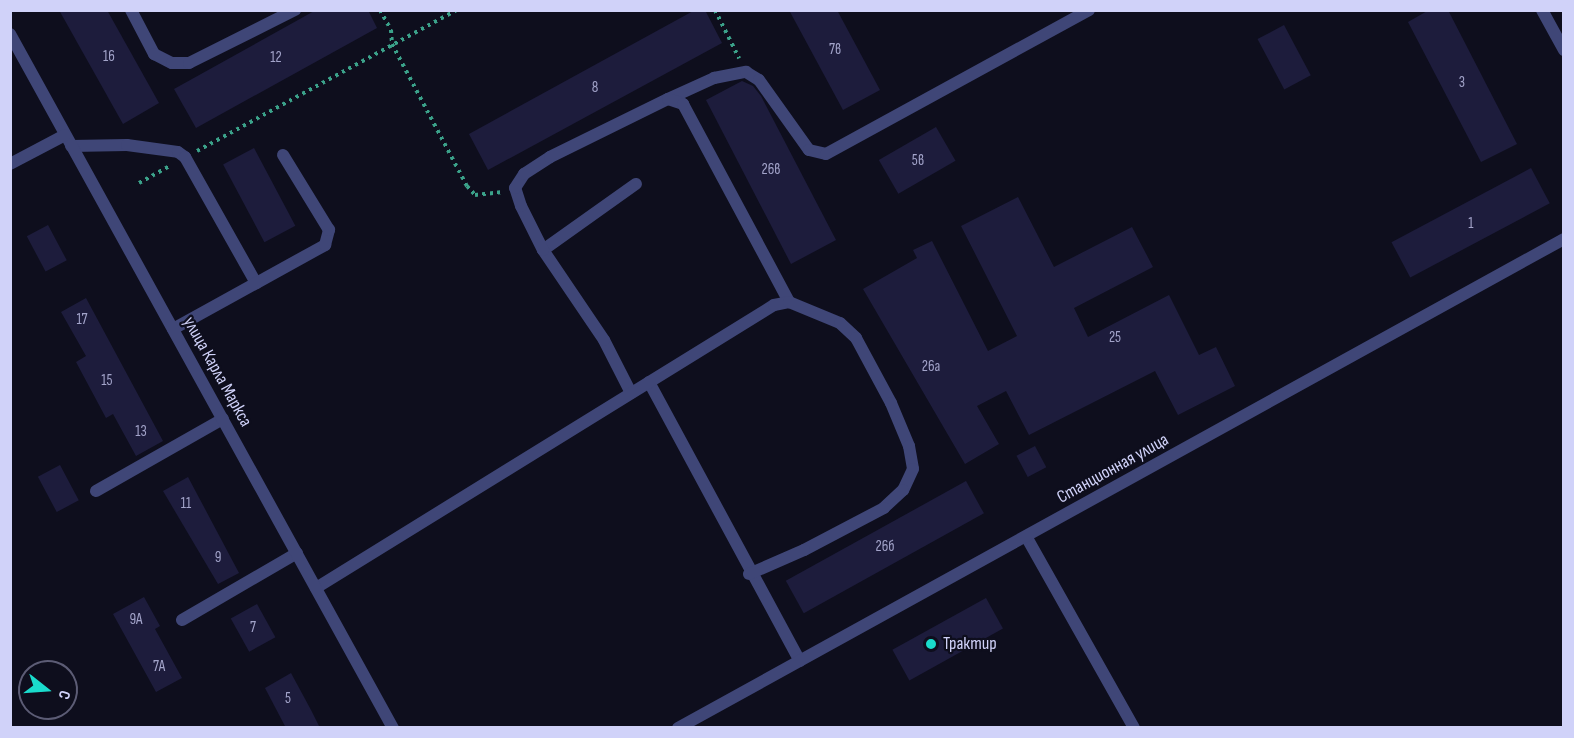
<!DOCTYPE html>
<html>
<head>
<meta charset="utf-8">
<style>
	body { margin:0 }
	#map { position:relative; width:1574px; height:738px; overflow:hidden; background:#0e0e1d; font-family:"Sofia Sans Condensed",sans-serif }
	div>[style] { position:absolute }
	.building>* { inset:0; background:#1d1c3c; transform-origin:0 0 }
	.path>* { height:4px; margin-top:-2px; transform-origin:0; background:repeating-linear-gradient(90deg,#3ba28a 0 3px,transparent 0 7.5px) }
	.service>* { height:12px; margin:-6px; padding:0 6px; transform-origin:6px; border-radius:6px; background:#3f4677 }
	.minor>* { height:12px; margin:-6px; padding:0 6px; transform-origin:6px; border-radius:6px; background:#3f4677 }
	.dots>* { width:16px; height:16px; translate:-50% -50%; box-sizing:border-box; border:3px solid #0e0e1d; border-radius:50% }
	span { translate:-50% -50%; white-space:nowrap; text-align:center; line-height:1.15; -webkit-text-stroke:4.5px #0e0e1d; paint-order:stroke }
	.number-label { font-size:15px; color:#a3a4ca }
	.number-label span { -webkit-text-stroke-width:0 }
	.street-label { font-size:18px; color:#d0d2f9 }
	.poi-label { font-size:18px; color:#d0d2f9 }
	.left { translate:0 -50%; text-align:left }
	.frame { position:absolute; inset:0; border:12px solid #d0d2f9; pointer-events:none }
	.north { position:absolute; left:18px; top:660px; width:60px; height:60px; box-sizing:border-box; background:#0e0e1d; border:2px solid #5c5c75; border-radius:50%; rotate:107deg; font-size:16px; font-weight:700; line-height:24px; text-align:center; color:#d0d2f9 }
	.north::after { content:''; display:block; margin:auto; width:21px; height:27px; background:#1adbcc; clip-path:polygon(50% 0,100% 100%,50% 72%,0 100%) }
</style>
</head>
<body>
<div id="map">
	<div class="building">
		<i style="clip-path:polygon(59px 10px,107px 10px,159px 103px,123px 124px)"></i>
		<i style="clip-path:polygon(316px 10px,368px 10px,377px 28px,196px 128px,174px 89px)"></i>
		<i style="clip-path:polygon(695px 10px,705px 10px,722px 43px,488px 170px,469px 134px)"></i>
		<i style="clip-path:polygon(789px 10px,837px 10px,880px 90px,843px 110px)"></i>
		<i style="clip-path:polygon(1429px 10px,1448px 10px,1517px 144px,1481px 162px,1408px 22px)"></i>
		<i style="left:1284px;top:25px;width:57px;height:30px;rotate:62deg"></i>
		<i style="clip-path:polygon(742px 81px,753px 86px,761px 96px,836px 240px,791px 264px,706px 100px)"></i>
		<i style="left:936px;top:127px;width:39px;height:66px;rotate:60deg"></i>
		<i style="left:254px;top:148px;width:88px;height:35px;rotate:62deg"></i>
		<i style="left:1531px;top:168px;width:40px;height:158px;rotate:62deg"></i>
		<i style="clip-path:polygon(1018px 197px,1054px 267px,1132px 227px,1153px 267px,1074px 308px,1088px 337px,1169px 295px,1199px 355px,1216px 347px,1235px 386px,1178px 415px,1155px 371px,1029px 435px,1006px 391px,977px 406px,999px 444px,965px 464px,863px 289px,917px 258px,913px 250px,932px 241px,988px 351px,1017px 336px,961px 226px)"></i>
		<i style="left:48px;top:225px;width:40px;height:24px;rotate:62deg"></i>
		<i style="clip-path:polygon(86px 298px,163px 441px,136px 456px,113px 414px,106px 418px,76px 362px,86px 356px,61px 312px)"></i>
		<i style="left:1035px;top:446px;width:24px;height:21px;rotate:62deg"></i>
		<i style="left:60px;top:465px;width:40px;height:25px;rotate:62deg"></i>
		<i style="clip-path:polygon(188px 477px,239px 573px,218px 584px,163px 491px)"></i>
		<i style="left:966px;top:481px;width:37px;height:206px;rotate:61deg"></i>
		<i style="clip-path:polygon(144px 597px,160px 626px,155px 629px,182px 678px,156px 692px,113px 614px)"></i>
		<i style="left:986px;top:598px;width:35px;height:107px;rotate:61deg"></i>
		<i style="left:257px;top:604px;width:38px;height:30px;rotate:61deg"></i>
		<i style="clip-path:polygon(291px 673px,311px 710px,320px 728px,286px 728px,265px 688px)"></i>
	</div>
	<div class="path">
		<i style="left:380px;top:10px;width:23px;rotate:61deg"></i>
		<i style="left:391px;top:30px;width:14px;rotate:86deg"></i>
		<i style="left:392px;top:44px;width:161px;rotate:62.2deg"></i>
		<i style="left:467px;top:186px;width:12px;rotate:48deg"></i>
		<i style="left:475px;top:195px;width:28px;rotate:-6deg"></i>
		<i style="left:715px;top:10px;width:54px;rotate:63.4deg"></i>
		<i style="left:197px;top:151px;width:296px;rotate:-28.5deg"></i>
		<i style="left:139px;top:183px;width:35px;rotate:-29deg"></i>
	</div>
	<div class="service">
		<i style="left:131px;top:10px;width:50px;rotate:62.4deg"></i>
		<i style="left:154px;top:54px;width:20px;rotate:27deg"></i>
		<i style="left:172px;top:63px;width:17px"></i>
		<i style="left:189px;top:63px;width:119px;rotate:-26.6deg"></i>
		<i style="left:668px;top:99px;width:51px;rotate:-24.5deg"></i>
		<i style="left:714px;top:78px;width:33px;rotate:-11deg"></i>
		<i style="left:746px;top:72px;width:15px;rotate:32deg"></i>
		<i style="left:759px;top:80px;width:86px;rotate:54.5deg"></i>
		<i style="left:809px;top:150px;width:17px;rotate:13deg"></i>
		<i style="left:826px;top:154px;width:300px;rotate:-28.7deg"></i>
		<i style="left:71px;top:146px;width:56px;rotate:-1deg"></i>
		<i style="left:127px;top:145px;width:51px;rotate:7.8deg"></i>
		<i style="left:178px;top:152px;width:9px;rotate:36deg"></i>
		<i style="left:185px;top:157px;width:145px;rotate:60.6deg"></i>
		<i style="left:543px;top:250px;width:114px;rotate:-35.4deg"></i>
		<i style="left:173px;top:329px;width:174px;rotate:-28.9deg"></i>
		<i style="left:325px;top:245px;width:16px;rotate:-75deg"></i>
		<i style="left:329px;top:230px;width:88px;rotate:-121.5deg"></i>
		<i style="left:649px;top:382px;width:317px;rotate:61.6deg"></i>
		<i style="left:631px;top:393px;width:59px;rotate:-117deg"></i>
		<i style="left:604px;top:340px;width:109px;rotate:-124.1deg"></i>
		<i style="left:543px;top:250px;width:49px;rotate:-116.6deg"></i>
		<i style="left:521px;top:206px;width:19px;rotate:-108deg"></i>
		<i style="left:515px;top:188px;width:17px;rotate:-57deg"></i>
		<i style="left:524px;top:174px;width:31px;rotate:-33deg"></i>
		<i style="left:550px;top:157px;width:131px;rotate:-26.2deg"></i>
		<i style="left:668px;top:99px;width:16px;rotate:18deg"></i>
		<i style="left:683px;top:104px;width:225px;rotate:61.8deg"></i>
		<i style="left:96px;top:491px;width:146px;rotate:-29.6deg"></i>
		<i style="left:316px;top:588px;width:538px;rotate:-31.71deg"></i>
		<i style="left:774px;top:305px;width:15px;rotate:-11deg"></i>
		<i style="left:789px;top:302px;width:55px;rotate:22.4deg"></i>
		<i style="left:840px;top:323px;width:22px;rotate:43deg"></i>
		<i style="left:856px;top:338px;width:74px;rotate:61.7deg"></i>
		<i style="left:891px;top:403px;width:47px;rotate:67.3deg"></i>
		<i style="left:909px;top:446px;width:23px;rotate:80deg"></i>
		<i style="left:913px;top:469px;width:23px;rotate:115deg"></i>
		<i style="left:903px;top:490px;width:26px;rotate:137deg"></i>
		<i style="left:884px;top:508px;width:90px;rotate:152.3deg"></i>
		<i style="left:804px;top:550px;width:60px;rotate:156.4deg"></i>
		<i style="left:182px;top:620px;width:133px;rotate:-30.2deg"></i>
	</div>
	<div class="minor">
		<i style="left:1542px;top:10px;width:46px;rotate:61.2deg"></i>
		<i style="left:10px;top:34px;width:793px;rotate:61.11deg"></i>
		<i style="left:10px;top:164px;width:62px;rotate:-27.8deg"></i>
		<i style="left:1027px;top:538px;width:218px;rotate:60.6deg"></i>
		<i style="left:678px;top:728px;width:1012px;rotate:-28.9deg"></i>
	</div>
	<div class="dots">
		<i style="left:931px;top:644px;background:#1adbcc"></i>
	</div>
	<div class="number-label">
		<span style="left:835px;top:50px">7в</span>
		<span style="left:109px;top:57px">16</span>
		<span style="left:276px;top:58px">12</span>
		<span style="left:1462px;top:83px">3</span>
		<span style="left:595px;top:88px">8</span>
		<span style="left:918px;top:161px">5в</span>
		<span style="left:771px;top:170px">26в</span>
		<span style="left:1471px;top:224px">1</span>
		<span style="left:82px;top:320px">17</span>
		<span style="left:1115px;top:338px">25</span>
		<span style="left:931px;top:367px">26а</span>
		<span style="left:107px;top:381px">15</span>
		<span style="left:141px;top:432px">13</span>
		<span style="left:186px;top:504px">11</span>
		<span style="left:885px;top:547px">26б</span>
		<span style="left:218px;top:558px">9</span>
		<span style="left:136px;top:620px">9А</span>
		<span style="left:253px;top:628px">7</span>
		<span style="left:159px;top:667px">7А</span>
		<span style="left:288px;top:699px">5</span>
	</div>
	<div class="street-label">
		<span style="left:217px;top:372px;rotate:61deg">улица Карла Маркса</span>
		<span style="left:1113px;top:469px;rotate:-29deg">Станционная улица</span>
	</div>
	<div class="poi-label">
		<span class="left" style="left:943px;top:644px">Трактир</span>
	</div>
	<div class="frame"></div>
	<div class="north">С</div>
</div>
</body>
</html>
